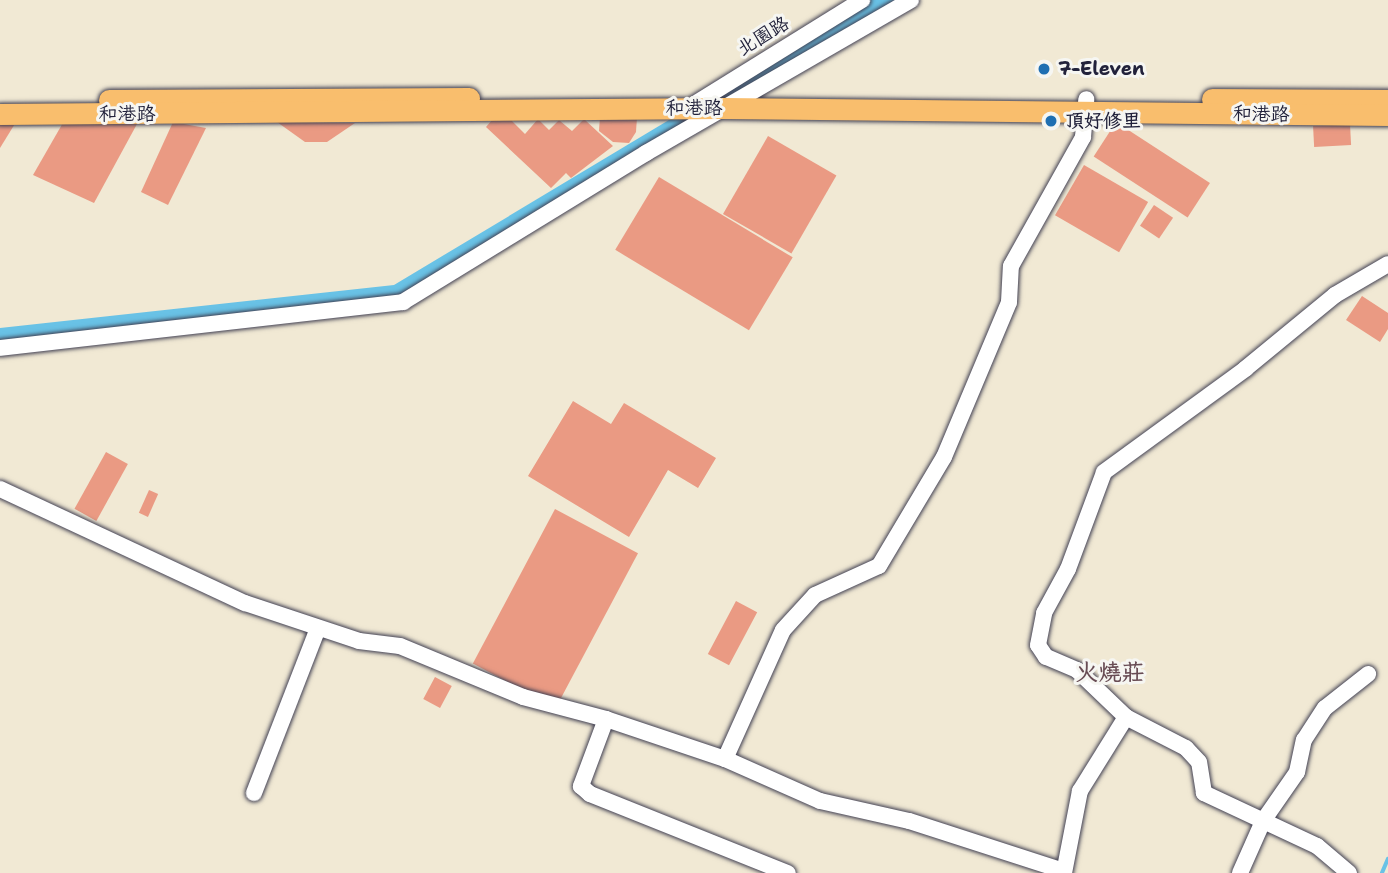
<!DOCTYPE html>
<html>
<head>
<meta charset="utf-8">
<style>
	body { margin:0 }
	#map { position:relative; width:1388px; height:873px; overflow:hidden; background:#f1e9d4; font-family:"Shantell Sans","LXGW WenKai TC",sans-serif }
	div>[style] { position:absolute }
	.water>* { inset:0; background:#69c2e6 }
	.stream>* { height:3.5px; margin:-1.75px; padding:0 1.75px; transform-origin:1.75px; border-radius:1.75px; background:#69c2e6 }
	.building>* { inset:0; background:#ea9a83; transform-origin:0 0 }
	.roads { filter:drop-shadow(0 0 2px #414052) drop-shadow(0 0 2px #414052) }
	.minor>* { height:16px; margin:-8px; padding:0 8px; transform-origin:8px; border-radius:8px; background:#fff }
	.major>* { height:21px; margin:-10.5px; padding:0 10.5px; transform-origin:10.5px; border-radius:10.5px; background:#f9be6d }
	.dots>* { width:19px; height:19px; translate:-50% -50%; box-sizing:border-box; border:4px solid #f6f6f2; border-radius:50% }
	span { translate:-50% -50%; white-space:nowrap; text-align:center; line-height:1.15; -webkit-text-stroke:6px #f6f6f2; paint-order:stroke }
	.street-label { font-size:19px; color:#22223b }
	.poi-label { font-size:19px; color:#22223b; font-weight:700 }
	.left { translate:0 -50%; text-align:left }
	.quarter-label { font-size:23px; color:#684c54; font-weight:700 }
</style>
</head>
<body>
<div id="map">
	<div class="water">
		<i style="clip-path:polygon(869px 0,896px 0,403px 297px,0 341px,0 328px,394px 285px)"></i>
	</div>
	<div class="stream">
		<i style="left:1382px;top:873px;width:15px;rotate:-67deg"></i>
	</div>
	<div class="building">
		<i style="clip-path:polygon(600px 116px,637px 117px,636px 132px,629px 143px,613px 142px,599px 131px)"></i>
		<i style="clip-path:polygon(538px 119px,549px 130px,559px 120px,572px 131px,584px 119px,613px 146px,571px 178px,566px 173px,551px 188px,486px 127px,492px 120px,511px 120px,525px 134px)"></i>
		<i style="clip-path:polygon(64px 121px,137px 124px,94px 203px,33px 175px)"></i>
		<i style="clip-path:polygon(0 122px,16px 122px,0 148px)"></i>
		<i style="clip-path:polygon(173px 122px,206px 128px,168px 205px,141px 192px)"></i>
		<i style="clip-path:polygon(277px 122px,355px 123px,327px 142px,305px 142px)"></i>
		<i style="left:1116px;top:122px;width:112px;height:41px;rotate:33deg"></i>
		<i style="left:1350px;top:124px;width:21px;height:37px;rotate:87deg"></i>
		<i style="left:768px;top:136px;width:79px;height:90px;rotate:30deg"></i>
		<i style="left:1084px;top:165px;width:74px;height:58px;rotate:30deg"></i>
		<i style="left:659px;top:177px;width:156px;height:85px;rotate:31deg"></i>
		<i style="left:1154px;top:205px;width:23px;height:25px;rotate:34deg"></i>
		<i style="clip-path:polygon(1362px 296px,1388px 313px,1388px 329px,1380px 342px,1346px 320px)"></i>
		<i style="clip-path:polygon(573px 401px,611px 424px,624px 403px,716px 458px,698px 488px,668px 470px,629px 537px,528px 476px)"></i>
		<i style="left:106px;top:452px;width:25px;height:65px;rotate:29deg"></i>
		<i style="left:149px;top:490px;width:10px;height:25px;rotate:24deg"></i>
		<i style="left:555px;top:509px;width:94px;height:175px;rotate:28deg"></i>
		<i style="left:736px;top:601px;width:24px;height:60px;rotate:28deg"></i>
		<i style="left:435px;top:677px;width:19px;height:25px;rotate:28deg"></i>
	</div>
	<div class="roads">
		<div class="minor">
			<i style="left:688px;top:108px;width:205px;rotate:-31.8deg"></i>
			<i style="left:0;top:348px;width:406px;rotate:-6.5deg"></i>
			<i style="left:403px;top:302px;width:285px;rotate:-31.5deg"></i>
			<i style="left:646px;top:153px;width:306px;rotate:-30deg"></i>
			<i style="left:0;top:489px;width:270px;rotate:25deg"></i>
			<i style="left:245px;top:603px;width:120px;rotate:18.4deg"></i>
			<i style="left:359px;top:641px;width:41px;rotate:7deg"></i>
			<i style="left:400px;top:646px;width:133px;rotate:22.5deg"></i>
			<i style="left:523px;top:697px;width:86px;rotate:14.8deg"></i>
			<i style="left:606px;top:719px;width:72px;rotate:110.5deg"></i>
			<i style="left:581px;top:786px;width:12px;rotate:42deg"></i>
			<i style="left:590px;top:794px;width:213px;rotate:21.8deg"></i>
			<i style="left:606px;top:719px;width:126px;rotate:18.6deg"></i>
			<i style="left:254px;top:793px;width:177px;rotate:-68.8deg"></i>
			<i style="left:1064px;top:871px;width:163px;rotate:-162.1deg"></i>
			<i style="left:909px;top:821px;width:91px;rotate:-167.3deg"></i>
			<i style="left:820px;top:801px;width:104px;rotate:-156.1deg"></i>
			<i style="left:725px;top:759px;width:141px;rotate:-65.8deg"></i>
			<i style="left:783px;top:630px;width:47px;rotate:-47.6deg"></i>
			<i style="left:815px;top:595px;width:70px;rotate:-24.4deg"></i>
			<i style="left:879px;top:566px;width:127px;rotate:-59.2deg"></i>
			<i style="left:944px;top:457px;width:168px;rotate:-67.2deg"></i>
			<i style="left:1009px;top:302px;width:36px;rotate:-87deg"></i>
			<i style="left:1011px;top:266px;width:148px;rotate:-60.8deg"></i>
			<i style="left:1083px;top:137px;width:38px;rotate:-85deg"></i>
			<i style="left:1064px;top:873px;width:84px;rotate:-79deg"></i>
			<i style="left:1080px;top:791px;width:87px;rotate:-58.1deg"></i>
			<i style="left:1240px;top:873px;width:57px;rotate:-66.1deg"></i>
			<i style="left:1263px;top:821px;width:60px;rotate:-55.2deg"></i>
			<i style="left:1297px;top:772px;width:33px;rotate:-78deg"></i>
			<i style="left:1304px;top:740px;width:38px;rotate:-57deg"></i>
			<i style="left:1325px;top:708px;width:55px;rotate:-38.3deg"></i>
			<i style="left:1349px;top:873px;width:42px;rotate:-139.8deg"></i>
			<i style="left:1317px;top:846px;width:125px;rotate:-154.9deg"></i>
			<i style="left:1204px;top:793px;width:31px;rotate:-99deg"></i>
			<i style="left:1199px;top:762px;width:19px;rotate:-133deg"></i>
			<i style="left:1186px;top:748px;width:68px;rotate:-152.7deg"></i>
			<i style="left:1126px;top:717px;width:68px;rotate:-136.2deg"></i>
			<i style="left:1077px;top:670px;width:34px;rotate:-157deg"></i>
			<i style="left:1046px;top:657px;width:14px;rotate:-124deg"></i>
			<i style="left:1038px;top:645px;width:33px;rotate:-79deg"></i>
			<i style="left:1044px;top:613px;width:50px;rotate:-61.4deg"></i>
			<i style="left:1068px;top:569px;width:103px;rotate:-69.6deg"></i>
			<i style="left:1104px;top:472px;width:175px;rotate:-36.1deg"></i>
			<i style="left:1245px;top:369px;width:117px;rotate:-39.4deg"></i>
			<i style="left:1335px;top:295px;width:61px;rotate:-30.3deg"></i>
		</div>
		<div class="major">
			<i style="left:1212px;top:99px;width:176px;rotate:0.3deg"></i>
			<i style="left:109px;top:100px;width:360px;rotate:-0.3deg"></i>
			<i style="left:0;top:114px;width:723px;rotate:-0.48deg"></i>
			<i style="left:723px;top:108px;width:665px;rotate:0.6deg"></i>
		</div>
	</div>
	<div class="dots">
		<i style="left:1044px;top:69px;background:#1f6fb2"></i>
		<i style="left:1051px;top:121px;background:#1f6fb2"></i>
	</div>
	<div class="street-label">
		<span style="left:763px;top:36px;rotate:-31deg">北園路</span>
		<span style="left:694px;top:108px">和港路</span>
		<span style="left:127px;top:114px">和港路</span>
		<span style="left:1261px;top:114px;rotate:1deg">和港路</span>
	</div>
	<div class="poi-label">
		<span class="left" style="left:1058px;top:69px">7-Eleven</span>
		<span class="left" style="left:1065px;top:121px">頂好修里</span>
	</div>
	<div class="quarter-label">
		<span style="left:1110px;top:672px">火燒莊</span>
	</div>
</div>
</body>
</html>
